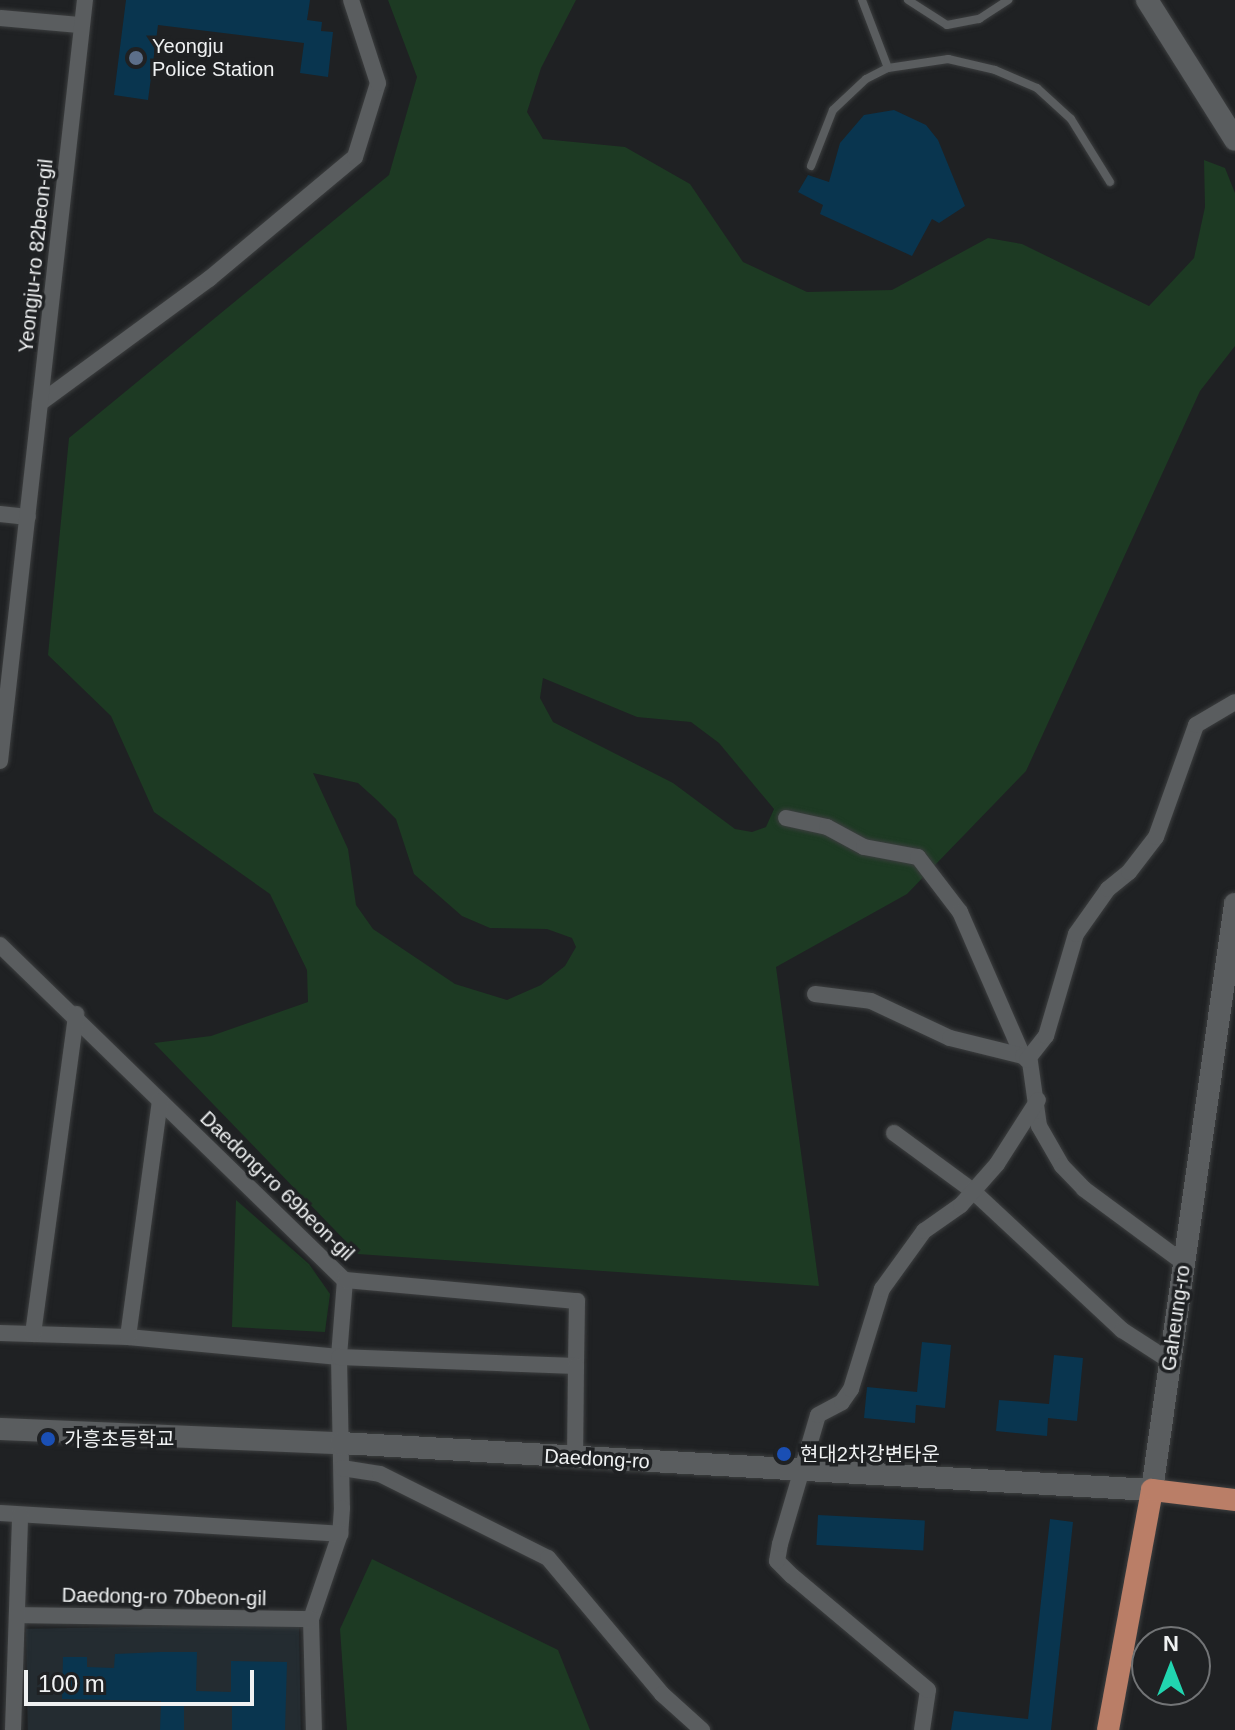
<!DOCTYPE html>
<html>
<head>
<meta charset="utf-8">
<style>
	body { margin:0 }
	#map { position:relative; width:1235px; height:1730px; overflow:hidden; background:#1f2123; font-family:Helvetica,"Noto Sans KR",sans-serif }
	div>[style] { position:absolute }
	.built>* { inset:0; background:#242c31; transform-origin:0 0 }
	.green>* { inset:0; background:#1d3a23 }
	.building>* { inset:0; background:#09354f; transform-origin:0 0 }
	.roads { filter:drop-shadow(0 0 2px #3c3e3f) drop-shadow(0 0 2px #3c3e3f) }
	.service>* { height:8px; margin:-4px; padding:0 4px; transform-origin:4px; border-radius:4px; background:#5a5d5f }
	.minor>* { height:16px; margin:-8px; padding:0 8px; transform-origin:8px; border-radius:8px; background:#5a5d5f }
	.secondary>* { height:22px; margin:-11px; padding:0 11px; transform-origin:11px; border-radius:11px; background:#5a5d5f }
	.primary>* { height:22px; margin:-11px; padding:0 11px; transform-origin:11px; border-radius:11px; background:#ba7e67 }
	.dots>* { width:22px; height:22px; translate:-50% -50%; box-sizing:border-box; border:4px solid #1f2123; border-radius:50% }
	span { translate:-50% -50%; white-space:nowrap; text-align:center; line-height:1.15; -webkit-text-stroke:7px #1f2123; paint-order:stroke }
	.poi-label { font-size:20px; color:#eff1f2 }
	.left { translate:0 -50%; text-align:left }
	.street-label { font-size:20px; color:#eff1f2 }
	.north { position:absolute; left:1131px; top:1626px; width:80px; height:80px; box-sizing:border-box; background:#1f2123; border:2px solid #727476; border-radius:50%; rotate:0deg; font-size:22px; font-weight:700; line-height:32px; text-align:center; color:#eff1f2 }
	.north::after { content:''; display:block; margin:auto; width:28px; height:36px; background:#21d5b0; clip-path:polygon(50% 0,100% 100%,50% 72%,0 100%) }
	.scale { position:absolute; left:24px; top:1670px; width:230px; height:36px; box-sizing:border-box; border:4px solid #eff1f2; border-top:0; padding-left:10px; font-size:24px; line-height:28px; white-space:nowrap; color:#eff1f2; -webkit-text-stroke:6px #1f2123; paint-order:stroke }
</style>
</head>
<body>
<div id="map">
	<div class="built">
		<i style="left:299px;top:1624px;width:106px;height:273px;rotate:89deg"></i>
	</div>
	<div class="green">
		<i style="clip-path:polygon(evenodd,388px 0,576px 0,541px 68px,527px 112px,543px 139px,625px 147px,690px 184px,743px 262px,807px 292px,892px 290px,988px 238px,1022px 244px,1149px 306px,1194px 258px,1205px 207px,1204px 160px,1225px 168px,1235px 193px,1235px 346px,1200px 391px,1026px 771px,907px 894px,776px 967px,819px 1286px,358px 1254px,154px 1043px,211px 1036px,308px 1002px,307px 970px,270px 894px,154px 812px,111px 716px,48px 655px,69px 438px,389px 175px,417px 77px,388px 0,543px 678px,637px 717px,691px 722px,719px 743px,774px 809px,766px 827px,752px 832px,735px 829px,673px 783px,553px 722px,540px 698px,543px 678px,388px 0,313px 773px,358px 783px,378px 801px,396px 819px,414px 874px,462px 916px,490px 928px,547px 929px,572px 938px,576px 947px,565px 966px,541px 985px,507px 1000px,455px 984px,373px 929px,356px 905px,348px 849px,313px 773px)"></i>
		<i style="clip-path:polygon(236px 1200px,309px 1264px,330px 1294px,325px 1332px,232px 1327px)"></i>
		<i style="clip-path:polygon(372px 1559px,558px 1650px,590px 1730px,347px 1730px,340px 1629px)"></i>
	</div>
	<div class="building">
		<i style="clip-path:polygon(126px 0,310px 0,307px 20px,322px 22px,321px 31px,333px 32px,328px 77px,300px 73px,304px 43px,158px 25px,148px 100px,114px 95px)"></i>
		<i style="clip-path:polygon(894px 110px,926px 125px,938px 140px,965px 206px,939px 223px,932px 219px,912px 256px,820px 214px,823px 205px,798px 192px,808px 175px,829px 182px,840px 143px,864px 115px)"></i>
		<i style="clip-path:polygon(922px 1342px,951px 1345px,945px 1408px,916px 1405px,915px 1423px,864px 1418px,867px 1387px,917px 1392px)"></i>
		<i style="clip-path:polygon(1054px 1355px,1083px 1358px,1077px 1421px,1048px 1418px,1047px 1436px,996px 1431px,999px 1400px,1049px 1404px)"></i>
		<i style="left:818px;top:1515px;width:107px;height:30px;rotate:3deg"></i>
		<i style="clip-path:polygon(1050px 1519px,1073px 1522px,1051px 1730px,951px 1730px,954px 1711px,1028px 1719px)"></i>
		<i style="clip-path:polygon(161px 1652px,197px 1652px,196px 1691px,231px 1692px,231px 1661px,287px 1662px,285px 1730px,232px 1730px,232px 1706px,184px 1705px,184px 1730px,160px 1730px,161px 1701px,62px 1699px,63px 1657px,87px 1657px,87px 1667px,114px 1668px,115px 1654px)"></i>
	</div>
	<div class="roads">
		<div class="service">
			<i style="left:908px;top:0;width:46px;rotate:32.7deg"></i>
			<i style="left:947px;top:25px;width:33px;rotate:-11deg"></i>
			<i style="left:979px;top:19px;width:35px;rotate:-33deg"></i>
			<i style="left:888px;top:68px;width:61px;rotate:-8.5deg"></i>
			<i style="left:948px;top:59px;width:48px;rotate:13.2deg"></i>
			<i style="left:995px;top:70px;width:46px;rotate:23.2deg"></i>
			<i style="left:1037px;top:88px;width:46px;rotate:42.4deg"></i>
			<i style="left:1071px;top:119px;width:74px;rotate:58.2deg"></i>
			<i style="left:811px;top:166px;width:60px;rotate:-68.6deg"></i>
			<i style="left:833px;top:110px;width:45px;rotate:-43.2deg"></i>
			<i style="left:866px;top:79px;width:25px;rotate:-27deg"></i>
			<i style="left:888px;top:68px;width:73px;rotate:-110.9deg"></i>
		</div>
		<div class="minor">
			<i style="left:0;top:18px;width:80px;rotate:5deg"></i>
			<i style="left:40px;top:403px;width:210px;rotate:-36.3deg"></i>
			<i style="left:209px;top:279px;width:190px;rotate:-39.9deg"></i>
			<i style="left:355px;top:157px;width:77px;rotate:-72.7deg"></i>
			<i style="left:378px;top:83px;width:87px;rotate:-108deg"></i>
			<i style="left:0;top:514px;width:28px;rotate:6deg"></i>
			<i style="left:0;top:761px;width:766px;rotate:-83.63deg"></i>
			<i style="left:786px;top:818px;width:42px;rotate:12.4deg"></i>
			<i style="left:827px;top:827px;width:42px;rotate:28.4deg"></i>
			<i style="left:864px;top:847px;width:55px;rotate:10.5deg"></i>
			<i style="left:918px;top:857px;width:69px;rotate:52.6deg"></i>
			<i style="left:960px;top:912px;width:157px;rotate:66.4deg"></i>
			<i style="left:0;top:945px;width:481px;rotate:44.2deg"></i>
			<i style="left:345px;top:1280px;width:77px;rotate:94.5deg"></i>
			<i style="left:339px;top:1357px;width:151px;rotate:88.9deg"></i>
			<i style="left:342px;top:1508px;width:26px;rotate:94deg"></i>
			<i style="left:340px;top:1534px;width:90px;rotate:108.8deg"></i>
			<i style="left:311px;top:1619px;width:111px;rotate:88.5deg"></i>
			<i style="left:815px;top:994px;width:56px;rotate:7.1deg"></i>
			<i style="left:871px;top:1001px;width:87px;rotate:25.1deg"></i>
			<i style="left:950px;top:1038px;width:75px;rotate:13.9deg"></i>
			<i style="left:1023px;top:1056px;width:9px;rotate:41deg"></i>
			<i style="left:1030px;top:1062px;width:65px;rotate:82deg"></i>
			<i style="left:1039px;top:1126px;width:46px;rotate:60.1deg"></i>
			<i style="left:1062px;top:1166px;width:32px;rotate:46deg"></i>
			<i style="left:1084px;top:1189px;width:124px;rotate:36.5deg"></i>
			<i style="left:1027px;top:1060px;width:31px;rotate:-52deg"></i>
			<i style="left:1046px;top:1036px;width:106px;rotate:-73.6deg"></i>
			<i style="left:1076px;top:934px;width:55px;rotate:-54.6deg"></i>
			<i style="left:1108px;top:889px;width:27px;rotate:-39deg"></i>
			<i style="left:1129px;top:872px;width:44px;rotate:-52.4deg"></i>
			<i style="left:1156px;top:837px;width:119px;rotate:-70.3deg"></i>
			<i style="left:1196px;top:725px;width:45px;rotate:-30.5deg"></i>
			<i style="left:894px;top:1133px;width:98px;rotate:36.3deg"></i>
			<i style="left:973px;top:1191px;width:204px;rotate:43deg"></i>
			<i style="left:1122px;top:1330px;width:57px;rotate:32.9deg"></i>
			<i style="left:345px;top:1280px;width:233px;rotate:5.2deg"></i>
			<i style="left:577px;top:1301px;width:65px;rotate:90.9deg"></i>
			<i style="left:0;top:1333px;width:128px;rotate:1.8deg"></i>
			<i style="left:128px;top:1337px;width:212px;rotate:5.4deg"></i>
			<i style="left:339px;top:1357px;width:237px;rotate:2.2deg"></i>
			<i style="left:576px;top:1366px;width:92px;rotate:90.6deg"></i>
			<i style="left:33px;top:1334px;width:323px;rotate:-82.3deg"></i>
			<i style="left:128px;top:1337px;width:238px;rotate:-82.3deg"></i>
			<i style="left:342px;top:1468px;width:38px;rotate:9deg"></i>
			<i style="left:380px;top:1474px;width:188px;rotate:26.6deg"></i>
			<i style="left:548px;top:1558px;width:177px;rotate:50deg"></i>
			<i style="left:662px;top:1694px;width:54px;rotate:42deg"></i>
			<i style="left:0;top:1513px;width:341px;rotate:3.5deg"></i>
			<i style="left:18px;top:1615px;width:293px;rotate:0.8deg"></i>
			<i style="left:13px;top:1730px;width:215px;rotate:-88.1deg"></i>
			<i style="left:922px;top:1730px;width:40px;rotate:-81.5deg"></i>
			<i style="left:928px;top:1690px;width:177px;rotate:-140deg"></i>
			<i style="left:792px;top:1576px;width:21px;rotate:-135deg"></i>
			<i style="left:777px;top:1561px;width:17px;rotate:-80deg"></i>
			<i style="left:780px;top:1544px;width:134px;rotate:-73.6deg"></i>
			<i style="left:818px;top:1415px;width:27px;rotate:-28deg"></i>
			<i style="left:842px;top:1402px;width:16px;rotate:-55deg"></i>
			<i style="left:851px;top:1389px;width:105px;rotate:-72.8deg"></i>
			<i style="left:882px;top:1289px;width:72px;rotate:-54.1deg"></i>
			<i style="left:924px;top:1231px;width:45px;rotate:-35.1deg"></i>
			<i style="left:961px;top:1205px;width:55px;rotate:-48.7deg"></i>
			<i style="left:997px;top:1164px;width:76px;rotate:-57.4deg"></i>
		</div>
		<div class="secondary">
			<i style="left:1147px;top:0;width:165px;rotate:57.8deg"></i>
			<i style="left:0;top:1429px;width:341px;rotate:2.4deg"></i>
			<i style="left:341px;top:1443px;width:812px;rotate:3.32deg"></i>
			<i style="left:1152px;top:1490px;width:592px;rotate:-81.94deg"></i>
		</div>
		<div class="primary">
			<i style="left:1108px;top:1730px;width:244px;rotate:-79.6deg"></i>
			<i style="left:1152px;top:1490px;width:84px;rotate:6.9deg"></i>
		</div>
	</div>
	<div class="dots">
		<i style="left:136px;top:58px;background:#5c6f8a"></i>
		<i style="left:48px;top:1439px;background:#1a4fb4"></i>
		<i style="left:784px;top:1454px;background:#1a4fb4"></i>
	</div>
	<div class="poi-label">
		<span class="left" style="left:152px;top:58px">Yeongju<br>Police Station</span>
		<span class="left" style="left:64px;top:1439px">가흥초등학교</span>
		<span class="left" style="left:800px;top:1454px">현대2차강변타운</span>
	</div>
	<div class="street-label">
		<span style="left:36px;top:256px;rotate:-84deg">Yeongju-ro 82beon-gil</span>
		<span style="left:277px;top:1186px;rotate:44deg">Daedong-ro 69beon-gil</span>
		<span style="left:1176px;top:1318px;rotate:-82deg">Gaheung-ro</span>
		<span style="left:597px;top:1459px;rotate:3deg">Daedong-ro</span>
		<span style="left:164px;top:1597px;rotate:1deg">Daedong-ro 70beon-gil</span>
	</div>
	<div class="north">N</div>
	<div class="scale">100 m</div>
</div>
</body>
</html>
